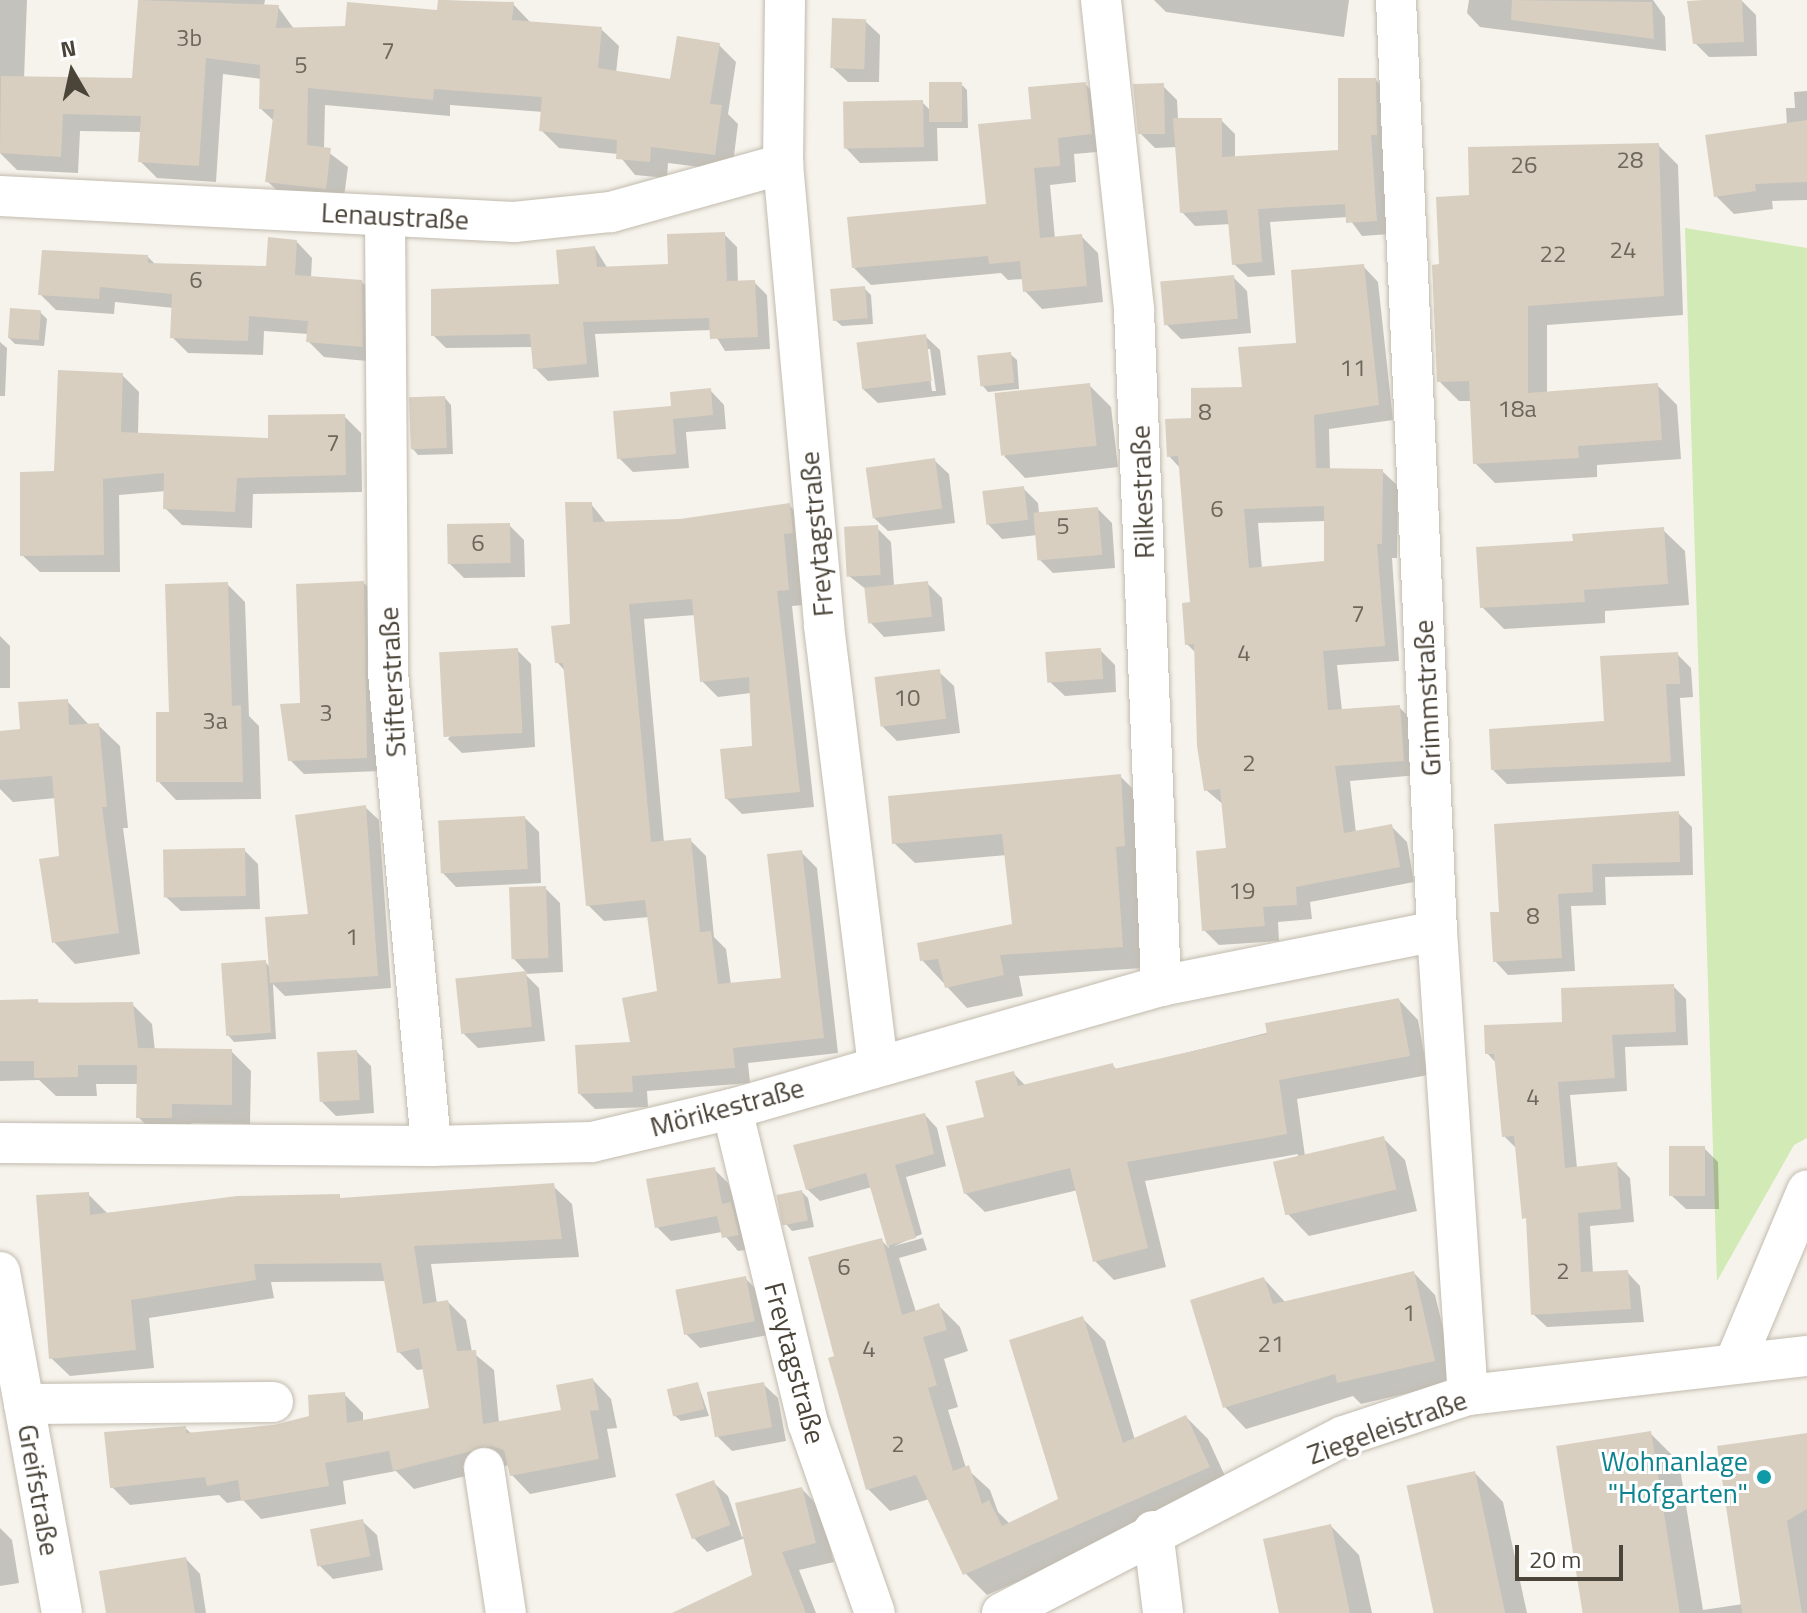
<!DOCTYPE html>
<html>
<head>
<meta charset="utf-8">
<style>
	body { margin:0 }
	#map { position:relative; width:1807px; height:1613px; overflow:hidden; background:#f6f3ec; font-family:"Titillium Web",sans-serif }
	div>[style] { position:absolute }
	.green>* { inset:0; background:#d2eab5 }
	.shadow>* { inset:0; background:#0003 }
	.building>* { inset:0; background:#d8cfc1; transform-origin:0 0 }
	.roads { filter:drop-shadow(0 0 2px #c2bbae) drop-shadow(0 0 2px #c2bbae) }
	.minor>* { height:40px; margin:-20px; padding:0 20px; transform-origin:20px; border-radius:20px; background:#fff }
	.dots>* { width:22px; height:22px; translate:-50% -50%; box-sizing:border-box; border:4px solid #fff; border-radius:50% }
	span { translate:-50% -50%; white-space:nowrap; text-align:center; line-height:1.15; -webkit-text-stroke:6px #fff; paint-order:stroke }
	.number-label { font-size:24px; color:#6e675b }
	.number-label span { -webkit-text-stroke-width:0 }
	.street-label { font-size:28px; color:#4b4439 }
	.culture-label { font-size:28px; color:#0d838f }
	.right { translate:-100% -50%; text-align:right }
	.north { position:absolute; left:32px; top:32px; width:80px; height:80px; -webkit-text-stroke:6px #fff; paint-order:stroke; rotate:351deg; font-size:22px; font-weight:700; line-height:32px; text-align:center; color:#4b4439 }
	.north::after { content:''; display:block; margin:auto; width:28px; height:36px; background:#4b4439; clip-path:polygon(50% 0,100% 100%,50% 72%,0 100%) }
	.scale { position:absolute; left:1515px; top:1545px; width:108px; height:36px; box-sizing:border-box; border:4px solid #4b4439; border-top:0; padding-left:10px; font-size:24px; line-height:28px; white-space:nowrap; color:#4b4439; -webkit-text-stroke:6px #fff; paint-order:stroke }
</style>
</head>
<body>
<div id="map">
	<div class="green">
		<i style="clip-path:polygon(1685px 228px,1807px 248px,1807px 1138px,1794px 1145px,1717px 1281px)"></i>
	</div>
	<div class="shadow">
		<i style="clip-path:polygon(0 0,27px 0,24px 79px,133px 80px,140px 0,265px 0,264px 5px,278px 7px,294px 29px,347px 28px,439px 12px,440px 0,513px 4px,530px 22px,601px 29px,619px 46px,616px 73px,672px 82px,719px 45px,736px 62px,728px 114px,738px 124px,732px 171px,668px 163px,667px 178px,635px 175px,618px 154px,559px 148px,541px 130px,543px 112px,450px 105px,450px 116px,325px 105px,324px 149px,348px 167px,343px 205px,285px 198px,267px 181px,275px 122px,261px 109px,261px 79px,223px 74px,216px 182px,157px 178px,140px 161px,142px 132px,80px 131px,78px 173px,17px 170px,0 153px)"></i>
		<i style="clip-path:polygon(1154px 0,1349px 0,1344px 37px,1166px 12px)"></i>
		<i style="clip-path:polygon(1469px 0,1653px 0,1665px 17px,1666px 51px,1480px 27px,1467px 13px)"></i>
		<i style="clip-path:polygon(1742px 1px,1756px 15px,1757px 56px,1709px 57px,1695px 43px)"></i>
		<i style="clip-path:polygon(865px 21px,880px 35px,879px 82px,848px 82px,833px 68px)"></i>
		<i style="clip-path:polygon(1376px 80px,1389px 94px,1390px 234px,1362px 236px,1348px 217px,1270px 222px,1275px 275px,1248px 277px,1234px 264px,1231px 224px,1195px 226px,1182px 212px,1177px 147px,1155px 148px,1140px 133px,1163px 86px,1177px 100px,1178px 120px,1221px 120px,1235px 134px,1235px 159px,1340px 152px)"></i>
		<i style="clip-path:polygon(961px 84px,967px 90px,968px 128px,937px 128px,938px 161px,860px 163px,846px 148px,922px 102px,931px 111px)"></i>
		<i style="clip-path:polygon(1085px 84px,1102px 101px,1108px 151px,1074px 154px,1076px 182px,1050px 185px,1055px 239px,1081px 236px,1098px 253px,1103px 302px,1042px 309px,1025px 291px,1023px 279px,1008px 280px,1001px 273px,871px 285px,854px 268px,988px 206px,1033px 121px)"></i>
		<i style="clip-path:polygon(1807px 91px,1807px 200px,1772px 201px,1773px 209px,1734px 214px,1716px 196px,1787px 125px,1786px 108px,1795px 108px,1794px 92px)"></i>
		<i style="clip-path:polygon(1658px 145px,1678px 165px,1683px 315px,1547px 325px,1547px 393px,1657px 385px,1677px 405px,1681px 459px,1597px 465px,1597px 477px,1495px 483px,1475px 463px,1472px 401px,1459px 401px,1439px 381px,1442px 266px,1471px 197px)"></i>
		<i style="clip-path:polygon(724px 234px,737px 247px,738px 283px,754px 282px,767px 295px,770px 349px,725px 351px,712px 330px,595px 334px,599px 377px,548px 381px,535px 368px,533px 347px,446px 348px,433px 335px,561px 286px,595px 248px,608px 269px,670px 266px)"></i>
		<i style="clip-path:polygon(297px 242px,312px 258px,311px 278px,362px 282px,377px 298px,378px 362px,324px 357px,308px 341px,309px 334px,264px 331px,263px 355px,188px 353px,172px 337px,174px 308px,115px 302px,114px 314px,56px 310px,40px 294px,148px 257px,156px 265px,268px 268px)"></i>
		<i style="clip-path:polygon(evenodd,1363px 266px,1378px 282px,1393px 420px,1329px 429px,1330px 471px,1382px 471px,1398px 486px,1397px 558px,1392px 558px,1399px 661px,1337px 665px,1342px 711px,1399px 707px,1414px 722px,1418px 775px,1350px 781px,1356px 833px,1391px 826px,1407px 842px,1414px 882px,1310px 902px,1312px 919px,1278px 922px,1279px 941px,1219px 945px,1204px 930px,1228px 850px,1224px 805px,1206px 790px,1196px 653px,1187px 644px,1192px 604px,1180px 468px,1169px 456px,1193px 420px,1244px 389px,1298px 345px,1363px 266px,1326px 521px,1326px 563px,1262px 569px,1258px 523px,1326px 521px)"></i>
		<i style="clip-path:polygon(1233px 277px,1247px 291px,1251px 333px,1181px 339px,1167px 325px)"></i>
		<i style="clip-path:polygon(864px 288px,871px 295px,873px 324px,842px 326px,835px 320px)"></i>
		<i style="clip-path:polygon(40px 312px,47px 319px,44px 346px,15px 344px,8px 337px)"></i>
		<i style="clip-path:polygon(evenodd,925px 336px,940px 350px,946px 395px,878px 403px,863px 389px,925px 336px,926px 349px,930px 349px,936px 391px,932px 391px,926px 349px)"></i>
		<i style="clip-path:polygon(0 342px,7px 348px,5px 396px,0 396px)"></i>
		<i style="clip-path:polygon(1010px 354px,1017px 360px,1019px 389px,988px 392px,982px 385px)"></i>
		<i style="clip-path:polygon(122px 375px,139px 392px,138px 434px,270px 440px,344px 416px,361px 433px,362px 492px,253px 494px,252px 528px,182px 525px,165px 508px,166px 491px,119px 495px,120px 572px,40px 572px,22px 555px,56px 473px)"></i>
		<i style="clip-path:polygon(1089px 385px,1111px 407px,1118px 467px,1025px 478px,1004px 456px)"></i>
		<i style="clip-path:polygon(710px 390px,724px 405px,726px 429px,686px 432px,689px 468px,633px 472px,619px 458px,673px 408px)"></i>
		<i style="clip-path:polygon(445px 398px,451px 405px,453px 454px,418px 455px,412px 448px)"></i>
		<i style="clip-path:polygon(934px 460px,949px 474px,955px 523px,888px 531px,873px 517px)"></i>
		<i style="clip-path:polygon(1024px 489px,1038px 503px,1039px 513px,1098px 509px,1112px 523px,1115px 568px,1053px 573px,1038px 558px,1037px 535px,1002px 539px,988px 524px)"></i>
		<i style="clip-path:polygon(591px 504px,607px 524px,681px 521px,789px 505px,805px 521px,804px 605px,792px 606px,814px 807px,742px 814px,726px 798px,754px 748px,751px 693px,718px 697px,702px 681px,695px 615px,644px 619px,664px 843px,690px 840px,706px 856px,714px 937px,726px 949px,731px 985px,783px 980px,802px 853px,817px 868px,838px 1053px,748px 1063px,750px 1083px,647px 1091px,648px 1107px,595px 1109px,580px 1094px,633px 1044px,659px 993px,649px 917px,604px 921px,588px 905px,566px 672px,557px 662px,572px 625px)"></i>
		<i style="clip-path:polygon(509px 525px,524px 540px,525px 577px,464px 578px,450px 564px)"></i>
		<i style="clip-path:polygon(877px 528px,891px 542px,894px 586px,927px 583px,942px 598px,945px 631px,884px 637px,870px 622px,867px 590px,849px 576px)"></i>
		<i style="clip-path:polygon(1663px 530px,1685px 551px,1689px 605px,1605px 611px,1605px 623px,1504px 629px,1482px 607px,1575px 543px)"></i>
		<i style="clip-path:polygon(364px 583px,378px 598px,381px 771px,304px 774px,290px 760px,302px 705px)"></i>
		<i style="clip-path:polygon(227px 584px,245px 602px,249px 716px,259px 726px,261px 799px,176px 800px,158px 781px,171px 714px)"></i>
		<i style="clip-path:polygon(0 636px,10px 646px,10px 688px,0 688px)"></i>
		<i style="clip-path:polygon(517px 650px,531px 664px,535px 747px,462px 753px,448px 739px)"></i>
		<i style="clip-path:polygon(1100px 650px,1115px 665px,1116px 692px,1065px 696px,1050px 682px)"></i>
		<i style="clip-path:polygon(1677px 654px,1691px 668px,1693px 697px,1680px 698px,1685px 776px,1507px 784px,1493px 770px,1606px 723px)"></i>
		<i style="clip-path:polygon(939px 672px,954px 686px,960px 733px,897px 741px,883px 727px)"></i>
		<i style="clip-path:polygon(67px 701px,89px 725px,98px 725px,120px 746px,128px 828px,123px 828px,140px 954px,75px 964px,54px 942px,61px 858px,56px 798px,13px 802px,0 789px,0 733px,22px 731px)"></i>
		<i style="clip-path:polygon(1120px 776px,1141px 797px,1145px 866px,1136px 867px,1143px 968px,1019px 976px,1023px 996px,967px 1008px,922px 960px,1014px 925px,1007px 855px,915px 863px,894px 843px)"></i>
		<i style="clip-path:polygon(365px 807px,379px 820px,391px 988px,285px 996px,273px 984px,276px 1039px,234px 1042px,228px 1035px,265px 962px,271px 968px,310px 916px)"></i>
		<i style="clip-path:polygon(1678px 813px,1692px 827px,1693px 875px,1605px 877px,1606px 905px,1571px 906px,1575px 971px,1508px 975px,1495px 961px,1502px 914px)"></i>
		<i style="clip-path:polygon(525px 818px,539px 832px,541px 883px,456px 887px,442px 872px)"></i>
		<i style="clip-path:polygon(244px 850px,258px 864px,260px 909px,181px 911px,166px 897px)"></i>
		<i style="clip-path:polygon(545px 888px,560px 903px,563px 972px,525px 974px,539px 988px,545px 1041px,478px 1048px,464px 1034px,457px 980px,527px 973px,514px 959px)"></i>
		<i style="clip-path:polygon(1673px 986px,1686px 999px,1688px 1045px,1625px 1047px,1627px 1091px,1570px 1095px,1577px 1168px,1616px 1164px,1630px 1178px,1634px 1222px,1590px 1226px,1593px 1274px,1627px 1272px,1640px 1286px,1644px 1322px,1547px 1327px,1533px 1314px,1528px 1222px,1517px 1149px,1504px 1136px,1497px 1064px,1487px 1053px)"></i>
		<i style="clip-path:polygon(1399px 1000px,1418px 1020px,1428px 1075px,1297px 1099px,1305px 1156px,1383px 1138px,1405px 1160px,1417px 1211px,1309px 1236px,1288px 1214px,1298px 1154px,1145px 1181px,1166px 1267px,1114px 1280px,1095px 1261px,1078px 1190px,985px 1212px,965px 1193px,987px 1118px,1013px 1073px,1026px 1086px,1112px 1065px,1117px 1070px)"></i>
		<i style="clip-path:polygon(0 1002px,132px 1004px,152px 1024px,155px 1051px,231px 1051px,251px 1071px,250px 1124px,191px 1123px,191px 1137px,158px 1136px,138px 1117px,139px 1084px,96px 1084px,97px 1096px,56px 1096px,39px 1080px,0 1081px)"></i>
		<i style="clip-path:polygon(357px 1052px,371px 1066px,374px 1113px,336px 1116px,322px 1102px)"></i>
		<i style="clip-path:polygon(925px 1115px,937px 1128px,946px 1166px,906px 1177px,922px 1234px,894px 1246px,923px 1238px,927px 1250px,899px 1258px,916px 1312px,938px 1305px,960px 1327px,968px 1351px,944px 1359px,958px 1407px,948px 1410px,966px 1468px,990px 1490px,998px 1512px,1010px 1524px,1061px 1500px,1083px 1319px,1105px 1341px,1135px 1440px,1186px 1417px,1208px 1439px,1231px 1489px,987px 1595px,965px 1573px,929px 1499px,890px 1511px,868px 1489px,837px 1357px,881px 1240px,889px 1248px,872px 1187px,820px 1201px,807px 1189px)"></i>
		<i style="clip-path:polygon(1704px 1148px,1718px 1162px,1719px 1209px,1686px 1209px,1671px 1195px)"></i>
		<i style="clip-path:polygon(714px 1169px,728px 1183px,752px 1249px,738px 1251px,722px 1232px,671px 1241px,657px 1227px)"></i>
		<i style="clip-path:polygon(553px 1186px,572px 1204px,579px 1257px,431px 1264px,437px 1304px,448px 1302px,466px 1320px,472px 1352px,494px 1370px,499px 1423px,563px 1411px,593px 1380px,611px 1399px,617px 1428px,607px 1429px,616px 1477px,530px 1494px,512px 1475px,509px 1465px,414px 1489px,396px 1471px,343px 1481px,346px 1504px,261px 1519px,243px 1500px,227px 1503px,219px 1495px,130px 1505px,112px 1487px,185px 1428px,192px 1434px,274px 1427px,311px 1417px,344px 1394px,363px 1413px,363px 1422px,431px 1409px,424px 1369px,417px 1370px,399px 1352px,386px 1281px,271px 1282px,274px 1298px,149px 1318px,154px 1368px,70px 1376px,51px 1358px,88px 1194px,107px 1213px)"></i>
		<i style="clip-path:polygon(802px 1192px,808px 1198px,814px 1227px,792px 1231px,786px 1224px)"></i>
		<i style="clip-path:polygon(1414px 1273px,1435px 1295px,1456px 1382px,1361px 1404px,1353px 1396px,1246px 1429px,1225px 1407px,1264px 1279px,1286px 1303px)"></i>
		<i style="clip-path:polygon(745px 1278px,760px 1293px,768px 1335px,700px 1348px,686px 1334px)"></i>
		<i style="clip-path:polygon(698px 1384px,709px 1416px,681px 1421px,674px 1415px)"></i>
		<i style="clip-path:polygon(763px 1384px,778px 1398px,786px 1441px,732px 1451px,718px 1437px)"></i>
		<i style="clip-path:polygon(1650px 1433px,1679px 1462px,1703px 1610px,1743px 1604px,1807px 1437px,1807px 1613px,1585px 1613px)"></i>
		<i style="clip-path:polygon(1475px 1473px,1503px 1502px,1527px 1613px,1436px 1613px)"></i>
		<i style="clip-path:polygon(713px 1482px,728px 1496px,742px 1537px,802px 1489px,820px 1508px,834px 1562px,799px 1570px,816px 1613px,676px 1613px,755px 1576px,745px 1538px,707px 1552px,693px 1537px)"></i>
		<i style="clip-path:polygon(362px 1521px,377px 1535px,383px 1570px,333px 1579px,319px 1565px)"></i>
		<i style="clip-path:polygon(1331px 1526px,1359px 1555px,1372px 1613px,1281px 1613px)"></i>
		<i style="clip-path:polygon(0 1528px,12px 1540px,19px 1583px,0 1586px)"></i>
		<i style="clip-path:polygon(186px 1559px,200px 1574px,206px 1613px,108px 1613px)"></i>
	</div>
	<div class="building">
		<i style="clip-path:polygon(138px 0,279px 5px,276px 28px,345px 26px,347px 2px,437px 10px,438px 0,514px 2px,512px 20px,602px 27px,598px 68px,670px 79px,677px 36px,720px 43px,710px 104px,722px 105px,715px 155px,651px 147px,650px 162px,616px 159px,617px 140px,539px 131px,542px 97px,434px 89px,433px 100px,308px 88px,307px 145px,331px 148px,326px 189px,265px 182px,274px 109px,259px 109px,260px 65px,206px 58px,199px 166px,138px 162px,141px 116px,63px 114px,61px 157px,0 153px,1px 76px,132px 78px)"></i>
		<i style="clip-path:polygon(1512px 0,1652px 2px,1654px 39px,1511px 20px)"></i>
		<i style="clip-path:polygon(1704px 0,1742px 0,1744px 42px,1693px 44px,1687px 1px)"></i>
		<i style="left:832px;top:18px;width:34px;height:50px;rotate:2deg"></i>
		<i style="clip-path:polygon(1338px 78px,1376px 78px,1377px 135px,1371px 135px,1377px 221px,1346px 223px,1345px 204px,1258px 209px,1262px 262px,1232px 265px,1227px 210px,1180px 213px,1173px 118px,1222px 118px,1222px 157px,1338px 150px)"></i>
		<i style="left:929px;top:82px;width:33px;height:40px"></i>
		<i style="clip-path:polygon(1086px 82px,1092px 134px,1058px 138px,1060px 166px,1034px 168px,1040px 238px,1082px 234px,1087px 286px,1023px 292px,1020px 261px,989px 264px,988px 256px,852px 268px,847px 217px,986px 204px,978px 124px,1031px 119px,1028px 87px)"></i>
		<i style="clip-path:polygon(1164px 83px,1165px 134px,1138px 134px,1133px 84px)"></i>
		<i style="left:923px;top:100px;width:47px;height:80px;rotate:89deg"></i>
		<i style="clip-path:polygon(1807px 120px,1807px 182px,1755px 184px,1756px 191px,1714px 197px,1705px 135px)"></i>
		<i style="clip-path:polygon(1659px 143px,1664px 296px,1528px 306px,1528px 393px,1658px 383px,1662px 440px,1578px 446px,1579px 458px,1473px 464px,1469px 381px,1437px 382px,1432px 265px,1439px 264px,1436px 197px,1469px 195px,1468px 147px)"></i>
		<i style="clip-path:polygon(725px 232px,727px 281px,755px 280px,758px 337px,710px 339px,709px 318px,583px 322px,587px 364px,533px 369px,530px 334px,431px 336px,431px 289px,559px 284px,556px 250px,595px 246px,597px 267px,668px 264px,667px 234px)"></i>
		<i style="clip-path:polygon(268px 237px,297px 240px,295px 275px,362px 280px,363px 347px,306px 342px,308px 321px,249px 316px,248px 341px,170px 338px,172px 294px,100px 287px,99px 299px,38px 295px,42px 250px,148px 255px,148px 263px,266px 266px)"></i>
		<i style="clip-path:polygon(evenodd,1364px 264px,1379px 405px,1314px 415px,1316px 468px,1383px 469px,1382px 544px,1377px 544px,1385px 646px,1323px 651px,1328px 710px,1400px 705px,1404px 761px,1335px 766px,1344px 833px,1392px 824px,1400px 867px,1296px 887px,1297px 905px,1263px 907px,1265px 926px,1202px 931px,1196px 851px,1226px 848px,1220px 789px,1204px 791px,1197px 746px,1194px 644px,1185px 645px,1182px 603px,1190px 602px,1178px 456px,1167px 457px,1165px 419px,1191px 418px,1191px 388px,1242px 387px,1238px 347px,1296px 343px,1291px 270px,1364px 264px,1324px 506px,1324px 561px,1249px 568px,1244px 509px,1324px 506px)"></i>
		<i style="left:1234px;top:275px;width:44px;height:74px;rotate:85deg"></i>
		<i style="left:865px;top:286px;width:32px;height:35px;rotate:85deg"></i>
		<i style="left:10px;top:308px;width:31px;height:30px;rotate:4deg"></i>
		<i style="left:926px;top:334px;width:47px;height:70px;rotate:83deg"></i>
		<i style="left:1011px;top:352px;width:31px;height:34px;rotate:84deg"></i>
		<i style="clip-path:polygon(58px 370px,123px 373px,121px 432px,268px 438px,268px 415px,345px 414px,346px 475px,237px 478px,235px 512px,163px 509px,164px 473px,103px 479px,104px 555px,20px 556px,20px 472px,54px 471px)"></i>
		<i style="left:1090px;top:383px;width:63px;height:96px;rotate:84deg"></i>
		<i style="clip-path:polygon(711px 388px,713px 415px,673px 419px,676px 454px,617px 459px,613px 411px,671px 406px,670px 392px)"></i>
		<i style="left:445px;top:396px;width:52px;height:36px;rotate:88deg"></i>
		<i style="left:935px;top:458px;width:51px;height:70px;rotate:82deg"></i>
		<i style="left:1024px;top:486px;width:34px;height:42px;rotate:83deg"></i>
		<i style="clip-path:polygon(565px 502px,592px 502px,593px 522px,680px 519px,790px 503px,793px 533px,784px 534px,789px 590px,777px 591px,800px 792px,725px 799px,720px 749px,752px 746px,749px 677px,700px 682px,692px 599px,629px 604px,651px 842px,691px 838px,700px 932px,711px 931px,718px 984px,781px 978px,767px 854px,802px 850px,824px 1038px,733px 1048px,735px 1068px,632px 1076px,633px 1092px,578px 1094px,575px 1045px,630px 1042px,622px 998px,657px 991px,645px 900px,586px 906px,563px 663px,555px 663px,551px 626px,570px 624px)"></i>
		<i style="left:1098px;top:507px;width:48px;height:65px;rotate:85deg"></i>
		<i style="left:510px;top:523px;width:40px;height:63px;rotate:89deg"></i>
		<i style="left:878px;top:525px;width:50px;height:34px;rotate:87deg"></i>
		<i style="clip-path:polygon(1664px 527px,1668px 584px,1584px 590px,1585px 602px,1480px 608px,1476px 547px,1573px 541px,1572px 534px)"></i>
		<i style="clip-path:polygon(364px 581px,367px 758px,288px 761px,280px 704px,300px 703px,296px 584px)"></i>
		<i style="left:928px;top:581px;width:36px;height:64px;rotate:84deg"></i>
		<i style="clip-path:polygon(228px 582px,232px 706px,241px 705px,243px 782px,156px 782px,156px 712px,169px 712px,165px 584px)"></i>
		<i style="left:518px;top:648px;width:85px;height:79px;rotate:87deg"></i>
		<i style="left:1101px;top:648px;width:31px;height:56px;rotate:86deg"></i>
		<i style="clip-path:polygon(1678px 652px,1680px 684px,1666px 684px,1671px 762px,1491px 770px,1489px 729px,1604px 721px,1600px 656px)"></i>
		<i style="left:940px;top:669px;width:50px;height:66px;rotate:83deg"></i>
		<i style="clip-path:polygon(68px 699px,69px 725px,99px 723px,107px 807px,102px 807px,119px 933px,52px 943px,39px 859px,59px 856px,52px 776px,0 780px,0 731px,20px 729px,18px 702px)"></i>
		<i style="clip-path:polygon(1121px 774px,1125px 846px,1116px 847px,1123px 947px,1000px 955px,1004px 975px,945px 988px,938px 959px,920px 961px,917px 943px,1012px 924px,1002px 834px,892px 844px,888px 796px)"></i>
		<i style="clip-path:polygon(366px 805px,378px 976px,270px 983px,265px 917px,308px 914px,295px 815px)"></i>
		<i style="clip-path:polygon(1679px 811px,1680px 862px,1592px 864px,1593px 892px,1558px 894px,1562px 958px,1493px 962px,1490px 912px,1499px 912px,1494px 824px)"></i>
		<i style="left:525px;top:816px;width:53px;height:87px;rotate:87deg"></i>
		<i style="left:245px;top:848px;width:48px;height:82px;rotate:89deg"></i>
		<i style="left:546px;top:886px;width:72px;height:37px;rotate:88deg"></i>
		<i style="left:266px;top:960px;width:73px;height:45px;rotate:86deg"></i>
		<i style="left:526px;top:971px;width:56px;height:71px;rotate:84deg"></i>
		<i style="clip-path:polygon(1674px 984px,1676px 1032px,1612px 1035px,1615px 1078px,1558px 1082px,1565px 1168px,1617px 1162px,1621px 1209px,1578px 1213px,1581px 1272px,1628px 1270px,1631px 1309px,1531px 1315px,1526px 1218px,1522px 1219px,1514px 1136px,1502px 1137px,1494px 1054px,1485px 1054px,1484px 1025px,1562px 1022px,1561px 988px)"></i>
		<i style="clip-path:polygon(1399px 998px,1410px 1056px,1279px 1080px,1287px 1134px,1127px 1162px,1148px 1248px,1093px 1262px,1070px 1168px,964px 1194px,946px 1126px,984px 1117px,975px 1081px,1014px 1071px,1018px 1086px,1113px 1063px,1114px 1069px,1267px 1034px,1265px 1023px)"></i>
		<i style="clip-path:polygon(38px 999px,38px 1003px,133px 1002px,138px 1048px,232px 1049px,232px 1105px,172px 1104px,172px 1118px,136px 1118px,137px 1065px,78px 1065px,78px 1077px,34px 1078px,34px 1061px,0 1061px,0 1000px)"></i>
		<i style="left:357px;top:1050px;width:50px;height:40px;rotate:87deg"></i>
		<i style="clip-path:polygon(925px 1113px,934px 1154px,895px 1165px,916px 1238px,887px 1246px,866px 1173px,806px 1190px,793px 1145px)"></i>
		<i style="left:1384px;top:1136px;width:55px;height:114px;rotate:77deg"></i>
		<i style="left:1669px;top:1146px;width:36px;height:50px"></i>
		<i style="clip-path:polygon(715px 1167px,722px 1204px,731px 1202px,739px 1235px,722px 1238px,717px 1216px,655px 1228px,646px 1179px)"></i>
		<i style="clip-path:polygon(554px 1183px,562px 1239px,414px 1246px,423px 1304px,448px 1300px,457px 1351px,476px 1350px,483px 1424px,561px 1410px,556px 1385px,593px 1378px,599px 1410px,590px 1411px,599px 1459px,510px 1476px,504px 1450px,492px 1446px,393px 1471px,389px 1451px,325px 1463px,329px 1486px,241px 1501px,238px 1480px,207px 1486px,205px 1477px,110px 1488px,104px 1432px,186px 1426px,186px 1433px,274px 1425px,309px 1416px,308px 1395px,345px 1392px,347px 1423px,429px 1408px,419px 1348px,397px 1353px,381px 1263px,254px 1264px,256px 1280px,131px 1300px,136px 1350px,49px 1359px,36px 1195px,89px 1192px,90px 1215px,237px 1196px,340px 1194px,340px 1198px)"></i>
		<i style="left:802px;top:1190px;width:31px;height:26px;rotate:79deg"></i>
		<i style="clip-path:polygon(882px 1238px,902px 1315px,939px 1303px,947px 1330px,923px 1337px,937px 1385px,928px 1388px,953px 1471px,969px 1465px,982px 1504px,989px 1500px,1002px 1526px,1058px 1499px,1009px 1340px,1083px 1316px,1123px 1443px,1186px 1415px,1210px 1467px,963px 1575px,916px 1475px,866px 1490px,828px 1358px,834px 1356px,808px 1257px)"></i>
		<i style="clip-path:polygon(1414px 1271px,1435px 1361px,1337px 1383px,1335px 1374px,1223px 1408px,1190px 1300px,1264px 1277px,1273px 1304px)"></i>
		<i style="left:746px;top:1276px;width:46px;height:72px;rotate:79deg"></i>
		<i style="left:698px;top:1382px;width:28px;height:32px;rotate:77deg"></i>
		<i style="left:764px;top:1382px;width:46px;height:58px;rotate:80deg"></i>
		<i style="left:1651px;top:1431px;width:184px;height:96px;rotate:81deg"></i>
		<i style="clip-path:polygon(1807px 1433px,1807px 1509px,1787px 1521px,1802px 1613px,1742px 1613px,1717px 1446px)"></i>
		<i style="left:1475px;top:1471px;width:145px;height:70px;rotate:78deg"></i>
		<i style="left:714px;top:1480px;width:48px;height:41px;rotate:70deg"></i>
		<i style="clip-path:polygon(802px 1487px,816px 1543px,782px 1552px,806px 1613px,672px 1613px,752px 1575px,735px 1503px)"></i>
		<i style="left:363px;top:1519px;width:38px;height:54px;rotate:79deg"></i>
		<i style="clip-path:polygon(1331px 1524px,1350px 1613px,1279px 1613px,1263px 1539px)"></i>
		<i style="clip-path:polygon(186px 1557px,195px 1613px,106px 1613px,99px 1571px)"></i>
	</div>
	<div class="roads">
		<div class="minor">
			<i style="left:785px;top:0;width:164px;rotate:90.7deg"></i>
			<i style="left:783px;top:164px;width:464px;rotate:84.9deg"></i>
			<i style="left:824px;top:626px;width:443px;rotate:83deg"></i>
			<i style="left:1101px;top:0;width:312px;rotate:83.9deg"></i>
			<i style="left:1134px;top:310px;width:677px;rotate:87.71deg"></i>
			<i style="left:1396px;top:0;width:932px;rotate:87.48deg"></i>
			<i style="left:1437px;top:931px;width:465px;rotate:86.2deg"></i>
			<i style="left:0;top:196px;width:515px;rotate:2.9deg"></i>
			<i style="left:514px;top:222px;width:98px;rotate:-5.9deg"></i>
			<i style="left:611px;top:212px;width:179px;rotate:-15.6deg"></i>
			<i style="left:385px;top:216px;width:456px;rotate:89.6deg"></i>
			<i style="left:388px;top:672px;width:476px;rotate:84.8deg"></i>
			<i style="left:732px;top:1109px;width:323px;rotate:76.4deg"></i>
			<i style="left:808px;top:1423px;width:201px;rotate:70.6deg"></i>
			<i style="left:0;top:1143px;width:431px;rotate:0.4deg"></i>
			<i style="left:431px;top:1146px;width:161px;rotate:-1.4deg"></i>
			<i style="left:592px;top:1142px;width:144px;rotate:-13.3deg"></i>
			<i style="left:732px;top:1109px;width:446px;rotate:-16deg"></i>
			<i style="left:1161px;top:986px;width:281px;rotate:-11.3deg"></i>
			<i style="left:0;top:1272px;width:347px;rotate:79.7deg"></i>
			<i style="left:1735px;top:1362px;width:186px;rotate:-67.2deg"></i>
			<i style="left:24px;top:1404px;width:249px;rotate:-0.5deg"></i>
			<i style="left:484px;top:1468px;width:147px;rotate:81.4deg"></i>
			<i style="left:1153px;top:1531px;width:83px;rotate:83deg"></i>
			<i style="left:1002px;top:1613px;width:385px;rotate:-27.4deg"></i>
			<i style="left:1344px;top:1436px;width:131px;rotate:-18.3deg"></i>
			<i style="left:1468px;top:1395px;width:341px;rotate:-6.6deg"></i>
		</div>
	</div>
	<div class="dots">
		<i style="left:1764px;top:1477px;background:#0f9aa8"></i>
	</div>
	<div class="number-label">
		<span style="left:189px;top:38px">3b</span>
		<span style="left:388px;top:51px">7</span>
		<span style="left:301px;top:65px">5</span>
		<span style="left:1630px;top:160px">28</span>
		<span style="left:1524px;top:165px">26</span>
		<span style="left:1623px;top:250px">24</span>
		<span style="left:1553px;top:254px">22</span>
		<span style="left:196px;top:280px">6</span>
		<span style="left:1353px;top:368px">11</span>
		<span style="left:1517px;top:409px">18a</span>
		<span style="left:1205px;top:412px">8</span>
		<span style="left:333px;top:443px">7</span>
		<span style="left:1217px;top:509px">6</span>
		<span style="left:1063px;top:526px">5</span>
		<span style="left:478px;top:543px">6</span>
		<span style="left:1358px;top:614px">7</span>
		<span style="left:1244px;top:653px">4</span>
		<span style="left:907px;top:698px">10</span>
		<span style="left:326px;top:713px">3</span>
		<span style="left:215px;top:721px">3a</span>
		<span style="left:1249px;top:763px">2</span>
		<span style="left:1242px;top:891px">19</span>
		<span style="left:1533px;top:916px">8</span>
		<span style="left:352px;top:937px">1</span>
		<span style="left:1533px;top:1097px">4</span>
		<span style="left:844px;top:1267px">6</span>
		<span style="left:1563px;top:1271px">2</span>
		<span style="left:1409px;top:1313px">1</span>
		<span style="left:1271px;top:1344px">21</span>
		<span style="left:869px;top:1349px">4</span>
		<span style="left:898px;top:1444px">2</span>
	</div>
	<div class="street-label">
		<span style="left:395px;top:216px;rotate:3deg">Lenaustraße</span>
		<span style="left:1142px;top:492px;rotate:-92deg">Rilkestraße</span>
		<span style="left:816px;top:534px;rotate:-95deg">Freytagstraße</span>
		<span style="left:392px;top:682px;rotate:-93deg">Stifterstraße</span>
		<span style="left:1427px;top:698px;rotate:-93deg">Grimmstraße</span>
		<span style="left:727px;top:1107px;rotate:-15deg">Mörikestraße</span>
		<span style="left:795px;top:1363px;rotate:75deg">Freytagstraße</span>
		<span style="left:1387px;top:1427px;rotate:-20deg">Ziegeleistraße</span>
		<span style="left:39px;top:1490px;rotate:80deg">Greifstraße</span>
	</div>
	<div class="culture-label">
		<span class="right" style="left:1748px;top:1477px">Wohnanlage<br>"Hofgarten"</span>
	</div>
	<div class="north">N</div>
	<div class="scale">20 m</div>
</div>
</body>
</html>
